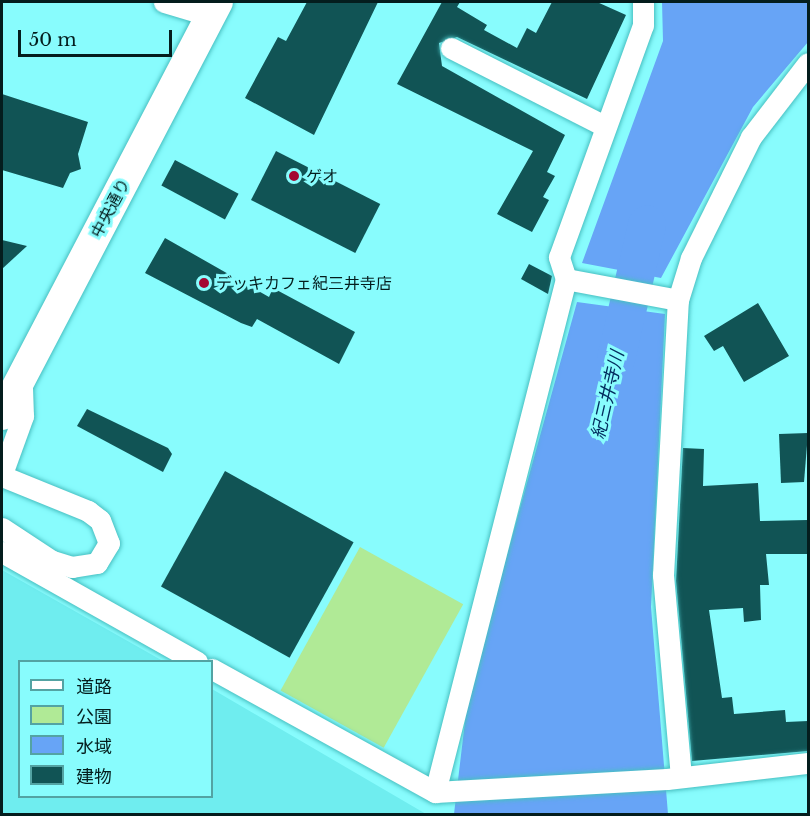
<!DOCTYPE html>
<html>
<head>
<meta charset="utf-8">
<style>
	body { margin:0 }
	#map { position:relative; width:810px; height:816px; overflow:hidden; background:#88fcfd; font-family:"Libre Baskerville","Noto Sans JP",serif }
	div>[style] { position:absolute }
	.built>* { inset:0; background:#6fedef }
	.green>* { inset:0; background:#b0ea96; transform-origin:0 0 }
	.water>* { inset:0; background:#67a4f6 }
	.river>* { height:38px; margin:-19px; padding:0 19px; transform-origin:19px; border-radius:19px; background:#67a4f6 }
	.building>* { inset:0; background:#115455; transform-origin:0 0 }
	.roads { filter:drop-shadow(0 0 2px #47bfc1) drop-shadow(0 0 2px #47bfc1) }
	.minor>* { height:21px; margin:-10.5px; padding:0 10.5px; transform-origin:10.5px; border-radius:10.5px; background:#fff }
	.highway>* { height:30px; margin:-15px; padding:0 15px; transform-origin:15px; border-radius:15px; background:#fff }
	.dots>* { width:16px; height:16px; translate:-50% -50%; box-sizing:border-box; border:3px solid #88fcfd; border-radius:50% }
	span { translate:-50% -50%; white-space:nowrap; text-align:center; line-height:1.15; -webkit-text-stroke:6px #88fcfd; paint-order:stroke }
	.poi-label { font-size:16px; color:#041d1d }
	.left { translate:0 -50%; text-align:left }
	.street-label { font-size:16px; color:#041d1d }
	.water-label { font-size:18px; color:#022b5d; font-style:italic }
	.frame { position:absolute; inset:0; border:3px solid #041d1d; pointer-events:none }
	.legend { position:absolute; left:18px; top:660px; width:195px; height:138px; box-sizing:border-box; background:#88fcfd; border:2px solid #53a3a3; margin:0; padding:8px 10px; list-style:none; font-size:18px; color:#041d1d }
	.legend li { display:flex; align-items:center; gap:12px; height:30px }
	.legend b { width:30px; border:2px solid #53a3a3 }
	.scale { position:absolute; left:18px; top:30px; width:154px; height:27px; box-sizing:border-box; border:3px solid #041d1d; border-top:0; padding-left:8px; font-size:18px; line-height:21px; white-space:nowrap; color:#041d1d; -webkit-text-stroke:4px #88fcfd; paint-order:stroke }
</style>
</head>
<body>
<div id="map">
	<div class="built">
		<i style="clip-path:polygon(2px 570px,163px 661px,20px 662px,20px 796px,212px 796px,212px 689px,426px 814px,2px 814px)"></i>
	</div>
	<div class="green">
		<i style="left:360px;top:547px;width:118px;height:164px;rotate:29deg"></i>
	</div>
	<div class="water">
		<i style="clip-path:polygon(662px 2px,808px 2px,808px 42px,753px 107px,661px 278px,582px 263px,663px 41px)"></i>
		<i style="clip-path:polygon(577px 302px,665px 314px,651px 607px,668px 814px,454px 814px,468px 696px)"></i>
	</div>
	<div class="river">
		<i style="left:616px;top:359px;width:138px;rotate:-77deg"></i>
	</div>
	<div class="building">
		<i style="clip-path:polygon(307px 2px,378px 2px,314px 135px,245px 98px,278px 37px,286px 41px)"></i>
		<i style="clip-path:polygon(442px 2px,460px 2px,457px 7px,487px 25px,484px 30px,517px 48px,527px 28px,536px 33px,552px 2px,597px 2px,626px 15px,587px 99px,457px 37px,439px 43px,442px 66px,565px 135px,547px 172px,555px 176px,543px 197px,549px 200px,532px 232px,497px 214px,533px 151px,397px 84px)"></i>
		<i style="clip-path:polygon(2px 94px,88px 122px,78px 154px,81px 169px,70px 173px,63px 188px,2px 170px)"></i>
		<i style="left:276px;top:151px;width:117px;height:55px;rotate:27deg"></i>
		<i style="left:175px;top:160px;width:72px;height:29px;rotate:28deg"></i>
		<i style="clip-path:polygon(165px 238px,269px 297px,273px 288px,355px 332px,339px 364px,257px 319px,252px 327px,241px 323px,145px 273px)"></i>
		<i style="clip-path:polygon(2px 240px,27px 246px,2px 269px)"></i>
		<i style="clip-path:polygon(529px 264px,552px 276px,548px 294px,521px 279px)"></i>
		<i style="clip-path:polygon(758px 303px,789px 356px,744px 382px,723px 346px,714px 351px,704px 336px)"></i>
		<i style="clip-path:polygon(87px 409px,168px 448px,172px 454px,163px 472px,77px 426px)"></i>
		<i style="clip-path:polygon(808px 433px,804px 482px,781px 483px,779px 434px)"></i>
		<i style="clip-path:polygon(683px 448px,704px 449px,703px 486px,758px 483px,760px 521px,808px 520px,808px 554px,766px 554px,769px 585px,760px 585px,761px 620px,744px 622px,743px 608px,709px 610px,722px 698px,732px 697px,734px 714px,785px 710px,786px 722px,808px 721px,808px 751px,692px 761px,676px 581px)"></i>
		<i style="left:225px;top:471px;width:147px;height:132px;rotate:29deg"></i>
	</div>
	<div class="roads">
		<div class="minor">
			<i style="left:164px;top:2px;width:49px;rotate:16.6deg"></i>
			<i style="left:451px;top:48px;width:173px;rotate:26.9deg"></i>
			<i style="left:566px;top:279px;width:114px;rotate:10.6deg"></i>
			<i style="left:2px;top:474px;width:62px;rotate:-70.1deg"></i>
			<i style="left:23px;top:416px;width:35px;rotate:-92deg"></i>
			<i style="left:2px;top:476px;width:93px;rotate:22.1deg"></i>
			<i style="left:88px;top:511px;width:15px;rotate:37deg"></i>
			<i style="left:100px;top:520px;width:25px;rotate:69deg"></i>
			<i style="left:109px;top:543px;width:23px;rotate:121deg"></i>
			<i style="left:97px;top:563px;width:25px;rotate:171deg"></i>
			<i style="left:72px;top:567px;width:21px;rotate:-163deg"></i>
			<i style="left:52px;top:561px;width:60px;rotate:-146.6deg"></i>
			<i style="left:2px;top:552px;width:224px;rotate:29.4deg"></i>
			<i style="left:212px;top:669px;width:255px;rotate:28.9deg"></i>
			<i style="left:435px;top:792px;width:232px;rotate:-3.2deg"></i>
			<i style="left:667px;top:779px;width:142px;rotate:-6.5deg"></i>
			<i style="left:681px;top:777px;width:203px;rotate:-95.1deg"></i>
			<i style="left:663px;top:575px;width:275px;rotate:-86.9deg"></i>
			<i style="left:678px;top:300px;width:44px;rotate:-72.8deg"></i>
			<i style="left:691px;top:258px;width:135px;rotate:-63.6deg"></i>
			<i style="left:751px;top:137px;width:93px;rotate:-52.4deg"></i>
			<i style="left:435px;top:792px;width:529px;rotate:-75.68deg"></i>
			<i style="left:566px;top:279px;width:23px;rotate:-108deg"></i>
			<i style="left:559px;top:257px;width:247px;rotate:-70.1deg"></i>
			<i style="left:643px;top:25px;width:23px;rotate:-90deg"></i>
		</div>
		<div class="highway">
			<i style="left:2px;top:415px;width:466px;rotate:-62.4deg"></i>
		</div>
	</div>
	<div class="dots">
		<i style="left:294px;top:176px;background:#a40732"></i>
		<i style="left:204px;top:283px;background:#a40732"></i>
	</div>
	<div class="poi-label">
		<span class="left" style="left:306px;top:176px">ゲオ</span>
		<span class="left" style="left:216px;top:283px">デッキカフェ紀三井寺店</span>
	</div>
	<div class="street-label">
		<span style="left:110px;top:208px;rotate:-62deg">中央通り</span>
	</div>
	<div class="water-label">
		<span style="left:608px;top:395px;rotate:-77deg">紀三井寺川</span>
	</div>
	<div class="frame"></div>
	<ul class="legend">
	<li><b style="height:8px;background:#fff"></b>道路</li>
	<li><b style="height:16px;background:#b0ea96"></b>公園</li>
	<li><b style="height:16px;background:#67a4f6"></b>水域</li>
	<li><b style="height:16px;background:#115455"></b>建物</li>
	</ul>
	<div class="scale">50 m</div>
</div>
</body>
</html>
